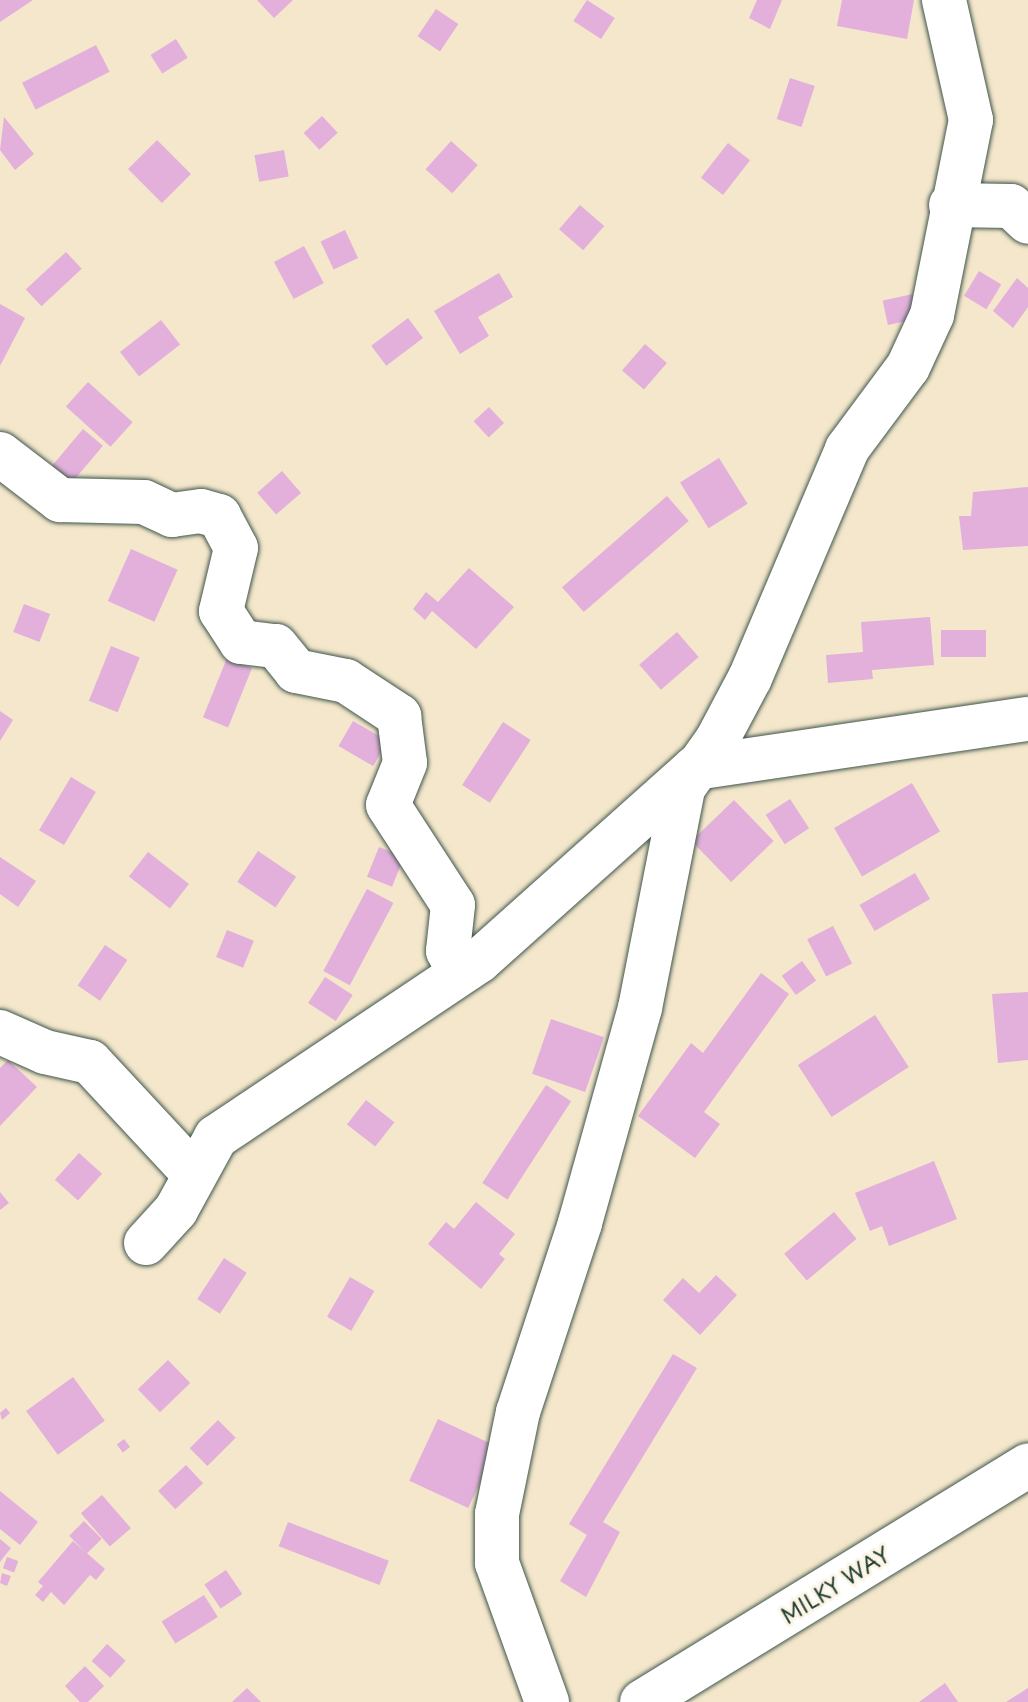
<!DOCTYPE html>
<html>
<head>
<meta charset="utf-8">
<style>
	body { margin:0 }
	#map { position:relative; width:1028px; height:1702px; overflow:hidden; background:#f4e7cc; font-family:"Playpen Sans",sans-serif }
	div>[style] { position:absolute }
	.building>* { inset:0; background:#e2b0db; transform-origin:0 0 }
	.roads { filter:drop-shadow(0 0 2px #3f564b) drop-shadow(0 0 2px #3f564b) }
	.street>* { height:44px; margin:-22px; padding:0 22px; transform-origin:22px; border-radius:22px; background:#fff }
	.secondary>* { height:44px; margin:-22px; padding:0 22px; transform-origin:22px; border-radius:22px; background:#fff }
	span { translate:-50% -50%; white-space:nowrap; text-align:center; line-height:1.15; -webkit-text-stroke:6px #fcf5e5; paint-order:stroke }
	.street-label { font-size:22px; color:#1f3d34 }
</style>
</head>
<body>
<div id="map">
	<div class="building">
		<i style="clip-path:polygon(0 0,33px 0,0 22px)"></i>
		<i style="clip-path:polygon(257px 0,293px 0,274px 18px)"></i>
		<i style="left:587px;top:0;width:33px;height:25px;rotate:33deg"></i>
		<i style="clip-path:polygon(757px 0,782px 0,770px 29px,749px 18px)"></i>
		<i style="clip-path:polygon(842px 0,914px 0,907px 39px,837px 26px)"></i>
		<i style="left:436px;top:9px;width:27px;height:33px;rotate:34deg"></i>
		<i style="left:176px;top:39px;width:22px;height:30px;rotate:58deg"></i>
		<i style="left:96px;top:45px;width:30px;height:83px;rotate:63deg"></i>
		<i style="left:790px;top:78px;width:26px;height:43px;rotate:18deg"></i>
		<i style="left:322px;top:116px;width:23px;height:25px;rotate:47deg"></i>
		<i style="clip-path:polygon(4px 117px,34px 154px,15px 170px,0 150px)"></i>
		<i style="left:157px;top:140px;width:48px;height:41px;rotate:45deg"></i>
		<i style="left:451px;top:141px;width:36px;height:38px;rotate:42deg"></i>
		<i style="left:728px;top:143px;width:28px;height:44px;rotate:38deg"></i>
		<i style="left:284px;top:150px;width:27px;height:30px;rotate:80deg"></i>
		<i style="left:580px;top:205px;width:32px;height:32px;rotate:41deg"></i>
		<i style="left:345px;top:230px;width:31px;height:27px;rotate:65deg"></i>
		<i style="left:304px;top:246px;width:42px;height:34px;rotate:62deg"></i>
		<i style="left:66px;top:252px;width:23px;height:55px;rotate:47deg"></i>
		<i style="left:979px;top:271px;width:26px;height:29px;rotate:31deg"></i>
		<i style="clip-path:polygon(499px 273px,513px 297px,478px 317px,489px 336px,460px 354px,434px 311px)"></i>
		<i style="clip-path:polygon(1017px 278px,1028px 288px,1028px 307px,1013px 328px,993px 311px)"></i>
		<i style="left:913px;top:294px;width:25px;height:31px;rotate:78deg"></i>
		<i style="clip-path:polygon(0 304px,25px 318px,0 366px)"></i>
		<i style="left:408px;top:318px;width:25px;height:46px;rotate:53deg"></i>
		<i style="left:161px;top:320px;width:31px;height:52px;rotate:52deg"></i>
		<i style="left:645px;top:344px;width:29px;height:35px;rotate:41deg"></i>
		<i style="left:88px;top:382px;width:60px;height:33px;rotate:42deg"></i>
		<i style="left:489px;top:407px;width:22px;height:21px;rotate:47deg"></i>
		<i style="left:83px;top:429px;width:26px;height:48px;rotate:40deg"></i>
		<i style="left:719px;top:458px;width:54px;height:46px;rotate:58deg"></i>
		<i style="left:282px;top:471px;width:29px;height:33px;rotate:49deg"></i>
		<i style="clip-path:polygon(1028px 487px,1028px 546px,963px 550px,959px 516px,971px 516px,973px 492px)"></i>
		<i style="left:667px;top:496px;width:33px;height:139px;rotate:49deg"></i>
		<i style="left:131px;top:549px;width:51px;height:57px;rotate:24deg"></i>
		<i style="clip-path:polygon(469px 568px,514px 607px,476px 649px,432px 611px,425px 620px,413px 609px,426px 592px,438px 602px)"></i>
		<i style="left:24px;top:604px;width:28px;height:30px;rotate:21deg"></i>
		<i style="clip-path:polygon(930px 617px,934px 665px,872px 670px,873px 679px,828px 683px,826px 655px,863px 652px,861px 622px)"></i>
		<i style="left:986px;top:630px;width:27px;height:45px;rotate:90deg"></i>
		<i style="left:677px;top:632px;width:33px;height:50px;rotate:49deg"></i>
		<i style="left:111px;top:646px;width:31px;height:59px;rotate:22deg"></i>
		<i style="left:227px;top:658px;width:27px;height:64px;rotate:22deg"></i>
		<i style="clip-path:polygon(0 711px,13px 720px,0 741px)"></i>
		<i style="left:353px;top:721px;width:40px;height:29px;rotate:30deg"></i>
		<i style="left:503px;top:722px;width:33px;height:75px;rotate:33deg"></i>
		<i style="left:71px;top:777px;width:29px;height:62px;rotate:31deg"></i>
		<i style="left:912px;top:783px;width:56px;height:90px;rotate:60deg"></i>
		<i style="left:790px;top:799px;width:35px;height:29px;rotate:57deg"></i>
		<i style="left:734px;top:800px;width:57px;height:59px;rotate:46deg"></i>
		<i style="left:379px;top:847px;width:27px;height:32px;rotate:22deg"></i>
		<i style="left:258px;top:851px;width:46px;height:37px;rotate:34deg"></i>
		<i style="left:148px;top:852px;width:52px;height:31px;rotate:38deg"></i>
		<i style="clip-path:polygon(0 857px,36px 881px,18px 907px,0 894px)"></i>
		<i style="left:915px;top:873px;width:30px;height:64px;rotate:60deg"></i>
		<i style="left:367px;top:889px;width:30px;height:93px;rotate:28deg"></i>
		<i style="left:833px;top:926px;width:42px;height:29px;rotate:63deg"></i>
		<i style="left:227px;top:930px;width:29px;height:29px;rotate:22deg"></i>
		<i style="left:105px;top:945px;width:27px;height:49px;rotate:34deg"></i>
		<i style="left:802px;top:961px;width:24px;height:25px;rotate:54deg"></i>
		<i style="clip-path:polygon(761px 973px,789px 994px,704px 1112px,720px 1124px,695px 1158px,638px 1116px,691px 1043px,703px 1053px)"></i>
		<i style="left:325px;top:977px;width:33px;height:31px;rotate:33deg"></i>
		<i style="clip-path:polygon(1028px 992px,1028px 1060px,998px 1063px,992px 994px)"></i>
		<i style="left:875px;top:1015px;width:62px;height:92px;rotate:57deg"></i>
		<i style="left:551px;top:1019px;width:56px;height:58px;rotate:19deg"></i>
		<i style="clip-path:polygon(8px 1060px,37px 1087px,0 1126px,0 1068px)"></i>
		<i style="left:546px;top:1085px;width:30px;height:117px;rotate:33deg"></i>
		<i style="left:366px;top:1100px;width:36px;height:31px;rotate:38deg"></i>
		<i style="left:79px;top:1153px;width:31px;height:36px;rotate:42deg"></i>
		<i style="clip-path:polygon(934px 1161px,957px 1219px,889px 1246px,882px 1226px,870px 1231px,855px 1193px)"></i>
		<i style="clip-path:polygon(0 1192px,9px 1203px,0 1210px)"></i>
		<i style="clip-path:polygon(476px 1202px,515px 1234px,499px 1254px,505px 1259px,481px 1289px,428px 1244px,446px 1222px,454px 1229px)"></i>
		<i style="left:834px;top:1212px;width:35px;height:65px;rotate:50deg"></i>
		<i style="left:224px;top:1258px;width:27px;height:49px;rotate:33deg"></i>
		<i style="clip-path:polygon(716px 1275px,737px 1295px,700px 1335px,663px 1300px,683px 1278px,699px 1293px)"></i>
		<i style="left:350px;top:1277px;width:28px;height:46px;rotate:30deg"></i>
		<i style="clip-path:polygon(673px 1354px,697px 1368px,603px 1522px,620px 1532px,586px 1597px,560px 1581px,587px 1535px,569px 1524px)"></i>
		<i style="left:168px;top:1360px;width:32px;height:42px;rotate:46deg"></i>
		<i style="left:73px;top:1377px;width:54px;height:58px;rotate:54deg"></i>
		<i style="clip-path:polygon(6px 1408px,10px 1413px,2px 1420px,0 1413px)"></i>
		<i style="left:438px;top:1419px;width:65px;height:68px;rotate:25deg"></i>
		<i style="left:218px;top:1420px;width:25px;height:40px;rotate:45deg"></i>
		<i style="left:124px;top:1439px;width:10px;height:9px;rotate:53deg"></i>
		<i style="left:186px;top:1465px;width:25px;height:38px;rotate:47deg"></i>
		<i style="clip-path:polygon(0 1491px,38px 1522px,20px 1545px,0 1529px)"></i>
		<i style="left:102px;top:1495px;width:44px;height:28px;rotate:49deg"></i>
		<i style="left:84px;top:1521px;width:25px;height:21px;rotate:45deg"></i>
		<i style="left:288px;top:1522px;width:108px;height:26px;rotate:21deg"></i>
		<i style="clip-path:polygon(0 1539px,11px 1548px,0 1562px)"></i>
		<i style="clip-path:polygon(73px 1541px,105px 1569px,96px 1580px,90px 1575px,64px 1605px,51px 1592px,43px 1602px,35px 1595px,43px 1586px,38px 1582px)"></i>
		<i style="left:7px;top:1557px;width:12px;height:12px;rotate:20deg"></i>
		<i style="left:226px;top:1570px;width:29px;height:26px;rotate:56deg"></i>
		<i style="clip-path:polygon(2px 1573px,11px 1576px,7px 1586px,0 1583px)"></i>
		<i style="left:204px;top:1595px;width:26px;height:50px;rotate:58deg"></i>
		<i style="left:107px;top:1644px;width:25px;height:23px;rotate:42deg"></i>
		<i style="clip-path:polygon(85px 1666px,104px 1686px,88px 1702px,80px 1702px,65px 1686px)"></i>
		<i style="clip-path:polygon(945px 1683px,958px 1702px,919px 1702px)"></i>
		<i style="clip-path:polygon(247px 1688px,261px 1702px,232px 1702px)"></i>
		<i style="clip-path:polygon(1028px 1688px,1028px 1702px,1006px 1702px)"></i>
	</div>
	<div class="roads">
		<div class="street">
			<i style="left:951px;top:205px;width:60px;rotate:1deg"></i>
			<i style="left:1011px;top:206px;width:23px;rotate:43deg"></i>
			<i style="left:0;top:454px;width:76px;rotate:37.5deg"></i>
			<i style="left:60px;top:500px;width:84px;rotate:1.4deg"></i>
			<i style="left:144px;top:502px;width:31px;rotate:25deg"></i>
			<i style="left:172px;top:515px;width:29px;rotate:-8deg"></i>
			<i style="left:201px;top:511px;width:19px;rotate:16deg"></i>
			<i style="left:219px;top:516px;width:36px;rotate:62deg"></i>
			<i style="left:236px;top:548px;width:65px;rotate:103.4deg"></i>
			<i style="left:221px;top:611px;width:37px;rotate:57deg"></i>
			<i style="left:241px;top:642px;width:35px;rotate:7deg"></i>
			<i style="left:276px;top:646px;width:32px;rotate:51deg"></i>
			<i style="left:296px;top:671px;width:51px;rotate:11.3deg"></i>
			<i style="left:346px;top:681px;width:64px;rotate:33.4deg"></i>
			<i style="left:399px;top:716px;width:47px;rotate:82.7deg"></i>
			<i style="left:405px;top:763px;width:45px;rotate:112deg"></i>
			<i style="left:388px;top:805px;width:119px;rotate:57deg"></i>
			<i style="left:453px;top:905px;width:46px;rotate:96.2deg"></i>
			<i style="left:448px;top:951px;width:25px;rotate:61deg"></i>
			<i style="left:0;top:1032px;width:49px;rotate:24deg"></i>
			<i style="left:45px;top:1052px;width:46px;rotate:12.5deg"></i>
			<i style="left:90px;top:1062px;width:154px;rotate:47.1deg"></i>
			<i style="left:146px;top:1243px;width:45px;rotate:-47.7deg"></i>
			<i style="left:176px;top:1210px;width:83px;rotate:-61.3deg"></i>
			<i style="left:216px;top:1137px;width:316px;rotate:-33.8deg"></i>
			<i style="left:479px;top:961px;width:290px;rotate:-41.8deg"></i>
			<i style="left:695px;top:768px;width:337px;rotate:-8.4deg"></i>
			<i style="left:547px;top:1702px;width:148px;rotate:-109.8deg"></i>
			<i style="left:497px;top:1563px;width:49px;rotate:-90deg"></i>
			<i style="left:497px;top:1514px;width:104px;rotate:-78.4deg"></i>
			<i style="left:518px;top:1412px;width:199px;rotate:-71.8deg"></i>
			<i style="left:580px;top:1223px;width:223px;rotate:-74.4deg"></i>
			<i style="left:640px;top:1008px;width:224px;rotate:-78.9deg"></i>
			<i style="left:683px;top:788px;width:59px;rotate:-54.7deg"></i>
			<i style="left:717px;top:740px;width:70px;rotate:-62deg"></i>
			<i style="left:750px;top:678px;width:249px;rotate:-67deg"></i>
			<i style="left:847px;top:449px;width:102px;rotate:-53.4deg"></i>
			<i style="left:908px;top:367px;width:57px;rotate:-65.2deg"></i>
			<i style="left:932px;top:315px;width:199px;rotate:-78.7deg"></i>
			<i style="left:971px;top:120px;width:123px;rotate:-102.7deg"></i>
		</div>
		<div class="secondary">
			<i style="left:642px;top:1702px;width:453px;rotate:-31.5deg"></i>
		</div>
	</div>
	<div class="street-label">
		<span style="left:835px;top:1584px;rotate:-32deg">MILKY WAY</span>
	</div>
</div>
</body>
</html>
